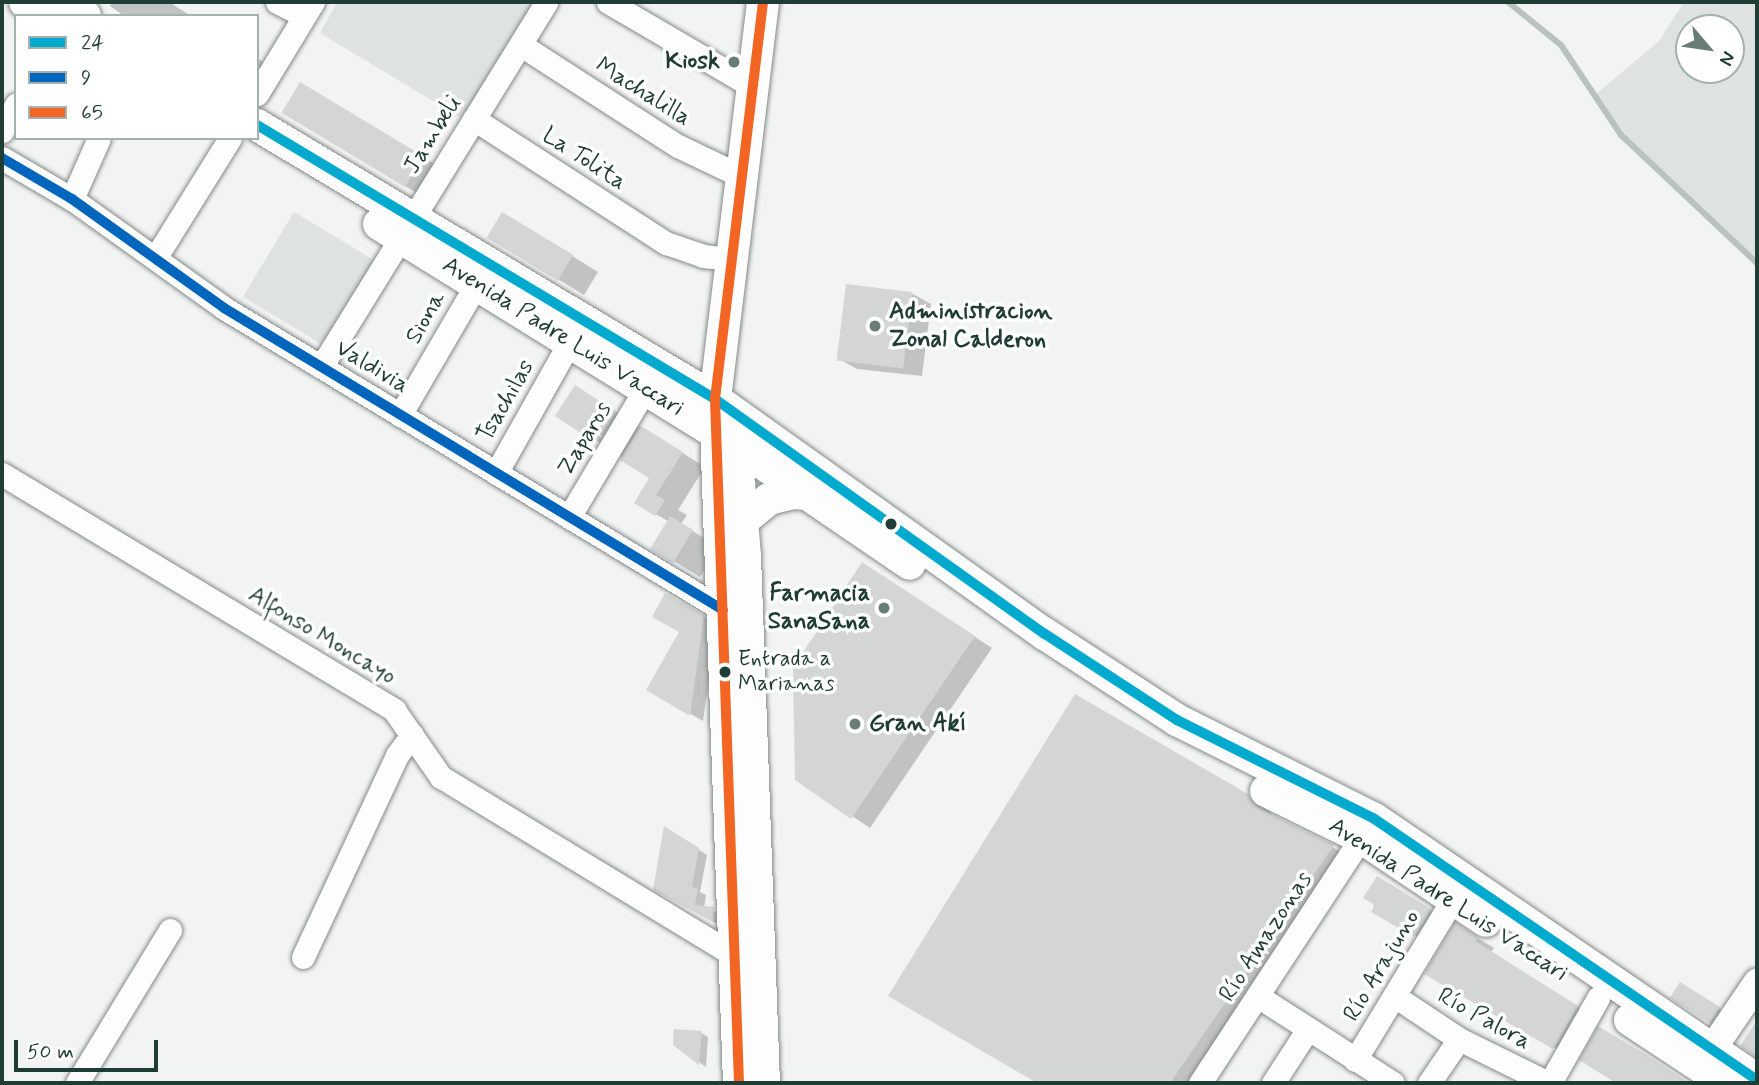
<!DOCTYPE html>
<html>
<head>
<meta charset="utf-8">
<style>
	body { margin:0 }
	#map { position:relative; width:1759px; height:1085px; overflow:hidden; background:#f2f3f3; font-family:Mynerve,sans-serif }
	div>[style] { position:absolute }
	.green>* { inset:0; background:#dee2e1; transform-origin:0 0 }
	.shadow>* { inset:0; background:#0003 }
	.stream>* { height:6px; margin:-3px; padding:0 3px; transform-origin:3px; border-radius:3px; background:#b9c2c0 }
	.building>* { inset:0; background:#d3d6d5; transform-origin:0 0 }
	.roads { filter:drop-shadow(0 0 2px #838988) drop-shadow(0 0 2px #838988) }
	.minor>* { height:23px; margin:-11.5px; padding:0 11.5px; transform-origin:11.5px; border-radius:11.5px; background:#fdfdfd }
	.tertiary>* { height:28px; margin:-14px; padding:0 14px; transform-origin:14px; border-radius:14px; background:#fdfdfd }
	.secondary>* { height:32px; margin:-16px; padding:0 16px; transform-origin:16px; border-radius:16px; background:#fdfdfd }
	.bus-1>* { height:10px; margin:-5px; padding:0 5px; transform-origin:5px; border-radius:5px; background:#00a9ce }
	.bus-2>* { height:10px; margin:-5px; padding:0 5px; transform-origin:5px; border-radius:5px; background:#0065bd }
	.bus-3>* { height:10px; margin:-5px; padding:0 5px; transform-origin:5px; border-radius:5px; background:#f26522 }
	.dots>* { width:19px; height:19px; translate:-50% -50%; box-sizing:border-box; border:4px solid #fff; border-radius:50% }
	span { translate:-50% -50%; white-space:nowrap; text-align:center; line-height:1.15; -webkit-text-stroke:7px #fff; paint-order:stroke }
	.bus-label { font-size:22px; color:#1f3d34 }
	.left { translate:0 -50%; text-align:left }
	.poi-label { font-size:24px; color:#1f3d34; font-weight:700 }
	.right { translate:-100% -50%; text-align:right }
	.street-label { font-size:24px; color:#1f3d34 }
	.frame { position:absolute; inset:0; border:4px solid #1f3d34; pointer-events:none }
	.legend { position:absolute; left:14px; top:14px; width:245px; height:126px; box-sizing:border-box; background:#fff; border:2px solid #a5b1ae; margin:0; padding:9px 12px; list-style:none; font-size:21px; color:#1f3d34 }
	.legend li { display:flex; align-items:center; gap:14px; height:35px }
	.legend b { width:35px; border:2px solid #a5b1ae }
	.north { position:absolute; left:1675px; top:14px; width:70px; height:70px; box-sizing:border-box; background:#fff; border:2px solid #a5b1ae; border-radius:50%; rotate:119deg; font-size:19px; font-weight:700; line-height:28px; text-align:center; color:#1f3d34 }
	.north::after { content:''; display:block; margin:auto; width:24px; height:32px; background:#697d77; clip-path:polygon(50% 0,100% 100%,50% 72%,0 100%) }
	.scale { position:absolute; left:14px; top:1040px; width:144px; height:32px; box-sizing:border-box; border:4px solid #1f3d34; border-top:0; padding-left:9px; font-size:21px; line-height:24px; white-space:nowrap; color:#1f3d34; -webkit-text-stroke:5px #fff; paint-order:stroke }
</style>
</head>
<body>
<div id="map">
	<div class="green">
		<i style="clip-path:polygon(337px 2px,534px 2px,463px 119px,320px 33px)"></i>
		<i style="clip-path:polygon(evenodd,1684px 2px,1757px 2px,1757px 263px,1621px 135px,1595px 95px,1659px 41px,1684px 2px,1689px 28px,1731px 28px,1731px 70px,1689px 70px,1689px 28px)"></i>
		<i style="left:294px;top:212px;width:94px;height:99px;rotate:31deg"></i>
	</div>
	<div class="shadow">
		<i style="clip-path:polygon(112px 2px,169px 2px,191px 16px,124px 16px,110px 6px)"></i>
		<i style="clip-path:polygon(257px 58px,265px 63px,257px 76px)"></i>
		<i style="clip-path:polygon(327px 99px,448px 172px,431px 201px,405px 186px)"></i>
		<i style="clip-path:polygon(529px 229px,598px 272px,584px 295px,489px 237px)"></i>
		<i style="clip-path:polygon(913px 294px,931px 304px,922px 376px,857px 369px,839px 359px)"></i>
		<i style="clip-path:polygon(602px 403px,705px 467px,678px 510px,687px 515px,681px 524px,719px 547px,700px 577px,652px 548px,668px 521px,636px 503px,651px 477px,558px 415px)"></i>
		<i style="clip-path:polygon(880px 575px,992px 648px,870px 828px,797px 779px)"></i>
		<i style="clip-path:polygon(666px 595px,717px 624px,703px 721px,648px 690px,681px 632px)"></i>
		<i style="clip-path:polygon(1076px 696px,1266px 807px,1274px 817px,1351px 857px,1195px 1083px,1041px 1083px,890px 995px)"></i>
		<i style="clip-path:polygon(673px 833px,707px 855px,700px 892px,706px 895px,704px 908px,722px 914px,721px 926px,655px 889px)"></i>
		<i style="clip-path:polygon(1377px 878px,1443px 918px,1428px 943px,1373px 911px)"></i>
		<i style="clip-path:polygon(1473px 935px,1494px 948px,1491px 952px,1594px 1017px,1571px 1058px,1465px 993px)"></i>
		<i style="clip-path:polygon(1680px 985px,1737px 1019px,1727px 1034px,1710px 1023px)"></i>
		<i style="clip-path:polygon(701px 1033px,708px 1037px,706px 1067px,675px 1045px)"></i>
	</div>
	<div class="stream">
		<i style="left:1508px;top:2px;width:68px;rotate:39.1deg"></i>
		<i style="left:1561px;top:45px;width:108px;rotate:56.3deg"></i>
		<i style="left:1621px;top:135px;width:187px;rotate:43.3deg"></i>
	</div>
	<div class="building">
		<i style="left:300px;top:82px;width:144px;height:36px;rotate:31deg"></i>
		<i style="left:502px;top:212px;width:83px;height:30px;rotate:31deg"></i>
		<i style="left:846px;top:284px;width:67px;height:77px;rotate:7deg"></i>
		<i style="left:575px;top:385px;width:48px;height:37px;rotate:33deg"></i>
		<i style="clip-path:polygon(641px 426px,683px 452px,656px 495px,665px 500px,655px 516px,634px 503px,649px 478px,620px 460px)"></i>
		<i style="left:670px;top:516px;width:27px;height:39px;rotate:31deg"></i>
		<i style="clip-path:polygon(862px 562px,975px 636px,851px 819px,795px 780px,793px 668px)"></i>
		<i style="clip-path:polygon(665px 593px,704px 615px,690px 716px,646px 690px,679px 632px,652px 617px)"></i>
		<i style="clip-path:polygon(1075px 694px,1248px 794px,1258px 808px,1334px 845px,1170px 1083px,1037px 1083px,888px 996px)"></i>
		<i style="clip-path:polygon(664px 826px,699px 848px,692px 887px,698px 888px,695px 905px,714px 907px,713px 922px,653px 890px)"></i>
		<i style="clip-path:polygon(1377px 876px,1431px 909px,1414px 937px,1371px 912px,1375px 905px,1363px 898px)"></i>
		<i style="clip-path:polygon(1455px 922px,1478px 937px,1475px 941px,1578px 1006px,1553px 1049px,1424px 974px)"></i>
		<i style="left:1680px;top:982px;width:47px;height:19px;rotate:32deg"></i>
		<i style="clip-path:polygon(1757px 1020px,1757px 1058px,1740px 1046px)"></i>
		<i style="clip-path:polygon(1598px 1026px,1645px 1054px,1689px 1083px,1616px 1083px,1579px 1060px)"></i>
		<i style="clip-path:polygon(674px 1029px,702px 1031px,699px 1065px,673px 1045px)"></i>
	</div>
	<div class="roads">
		<div class="minor">
			<i style="left:277px;top:2px;width:30px;rotate:27deg"></i>
			<i style="left:608px;top:2px;width:167px;rotate:30.3deg"></i>
			<i style="left:521px;top:45px;width:187px;rotate:32.8deg"></i>
			<i style="left:678px;top:146px;width:70px;rotate:25.5deg"></i>
			<i style="left:257px;top:94px;width:108px;rotate:-58.7deg"></i>
			<i style="left:474px;top:119px;width:229px;rotate:32.9deg"></i>
			<i style="left:666px;top:243px;width:39px;rotate:19deg"></i>
			<i style="left:703px;top:256px;width:27px;rotate:6deg"></i>
			<i style="left:2px;top:131px;width:30px;rotate:-62deg"></i>
			<i style="left:2px;top:158px;width:81px;rotate:30.4deg"></i>
			<i style="left:72px;top:199px;width:187px;rotate:35.6deg"></i>
			<i style="left:224px;top:308px;width:583px;rotate:31.18deg"></i>
			<i style="left:72px;top:199px;width:67px;rotate:-66.1deg"></i>
			<i style="left:156px;top:257px;width:140px;rotate:-58.1deg"></i>
			<i style="left:321px;top:367px;width:429px;rotate:-58.3deg"></i>
			<i style="left:400px;top:415px;width:153px;rotate:-59.7deg"></i>
			<i style="left:496px;top:473px;width:163px;rotate:-60.6deg"></i>
			<i style="left:2px;top:474px;width:458px;rotate:31deg"></i>
			<i style="left:394px;top:710px;width:82px;rotate:55deg"></i>
			<i style="left:441px;top:777px;width:344px;rotate:31.3deg"></i>
			<i style="left:569px;top:517px;width:150px;rotate:-59.2deg"></i>
			<i style="left:303px;top:957px;width:223px;rotate:-65deg"></i>
			<i style="left:397px;top:755px;width:25px;rotate:-53deg"></i>
			<i style="left:1259px;top:997px;width:159px;rotate:32.7deg"></i>
			<i style="left:1396px;top:997px;width:76px;rotate:33.7deg"></i>
			<i style="left:1459px;top:1039px;width:99px;rotate:26.3deg"></i>
			<i style="left:1355px;top:1060px;width:188px;rotate:-58.7deg"></i>
			<i style="left:77px;top:1083px;width:179px;rotate:-58.7deg"></i>
			<i style="left:1200px;top:1083px;width:306px;rotate:-56.7deg"></i>
			<i style="left:1273px;top:1083px;width:64px;rotate:-57.1deg"></i>
			<i style="left:1429px;top:1083px;width:53px;rotate:-55.7deg"></i>
			<i style="left:1550px;top:1083px;width:98px;rotate:-60.5deg"></i>
		</div>
		<div class="tertiary">
			<i style="left:1700px;top:1067px;width:102px;rotate:-55.8deg"></i>
		</div>
		<div class="secondary">
			<i style="left:25px;top:2px;width:25px;rotate:34deg"></i>
			<i style="left:63px;top:2px;width:26px;rotate:32deg"></i>
			<i style="left:257px;top:125px;width:534px;rotate:30.89deg"></i>
			<i style="left:715px;top:399px;width:405px;rotate:35.5deg"></i>
			<i style="left:1045px;top:634px;width:158px;rotate:33.1deg"></i>
			<i style="left:1177px;top:720px;width:219px;rotate:26.6deg"></i>
			<i style="left:1373px;top:818px;width:465px;rotate:34.3deg"></i>
			<i style="left:379px;top:224px;width:421px;rotate:31.8deg"></i>
			<i style="left:737px;top:446px;width:209px;rotate:34.3deg"></i>
			<i style="left:735px;top:432px;width:124px;rotate:85.4deg"></i>
			<i style="left:745px;top:556px;width:527px;rotate:87.94deg"></i>
			<i style="left:742px;top:521px;width:35px;rotate:-39deg"></i>
			<i style="left:769px;top:499px;width:25px;rotate:-14deg"></i>
			<i style="left:793px;top:493px;width:15px;rotate:4deg"></i>
			<i style="left:1266px;top:791px;width:107px;rotate:26.1deg"></i>
			<i style="left:1362px;top:838px;width:149px;rotate:33.8deg"></i>
			<i style="left:1630px;top:1020px;width:102px;rotate:33.4deg"></i>
			<i style="left:739px;top:1083px;width:684px;rotate:-92.01deg"></i>
			<i style="left:715px;top:399px;width:400px;rotate:-83.1deg"></i>
		</div>
	</div>
	<div class="bus-1">
		<i style="left:257px;top:125px;width:534px;rotate:30.89deg"></i>
		<i style="left:715px;top:399px;width:405px;rotate:35.5deg"></i>
		<i style="left:1045px;top:634px;width:158px;rotate:33.1deg"></i>
		<i style="left:1177px;top:720px;width:219px;rotate:26.6deg"></i>
		<i style="left:1373px;top:818px;width:465px;rotate:34.3deg"></i>
	</div>
	<div class="bus-2">
		<i style="left:2px;top:158px;width:81px;rotate:30.4deg"></i>
		<i style="left:72px;top:199px;width:187px;rotate:35.6deg"></i>
		<i style="left:224px;top:308px;width:583px;rotate:31.18deg"></i>
	</div>
	<div class="bus-3">
		<i style="left:739px;top:1083px;width:684px;rotate:-92.01deg"></i>
		<i style="left:715px;top:399px;width:400px;rotate:-83.1deg"></i>
	</div>
	<div class="dots">
		<i style="left:734px;top:62px;background:#697d77"></i>
		<i style="left:875px;top:326px;background:#697d77"></i>
		<i style="left:891px;top:524px;background:#1f3d34"></i>
		<i style="left:884px;top:608px;background:#697d77"></i>
		<i style="left:725px;top:672px;background:#1f3d34"></i>
		<i style="left:855px;top:724px;background:#697d77"></i>
	</div>
	<div class="bus-label">
		<span class="left" style="left:738px;top:672px">Entrada a<br>Marianas</span>
	</div>
	<div class="poi-label">
		<span class="right" style="left:720px;top:62px">Kiosk</span>
		<span class="left" style="left:889px;top:326px">Administracion<br>Zonal Calderon</span>
		<span class="right" style="left:870px;top:608px">Farmacia<br>SanaSana</span>
		<span class="left" style="left:869px;top:724px">Gran Akí</span>
	</div>
	<div class="street-label">
		<span style="left:643px;top:92px;rotate:32deg">Machalilla</span>
		<span style="left:433px;top:135px;rotate:-58deg">Jambeli</span>
		<span style="left:584px;top:159px;rotate:33deg">La Tolita</span>
		<span style="left:426px;top:318px;rotate:-60deg">Siona</span>
		<span style="left:563px;top:337px;rotate:32deg">Avenida Padre Luis Vaccari</span>
		<span style="left:372px;top:367px;rotate:31deg">Valdivia</span>
		<span style="left:506px;top:401px;rotate:-60deg">Tsachilas</span>
		<span style="left:585px;top:439px;rotate:-59deg">Zaparos</span>
		<span style="left:322px;top:636px;rotate:31deg">Alfonso Moncayo</span>
		<span style="left:1448px;top:900px;rotate:33deg">Avenida Padre Luis Vaccari</span>
		<span style="left:1266px;top:937px;rotate:-57deg">Río Amazonas</span>
		<span style="left:1382px;top:966px;rotate:-59deg">Río Arajuno</span>
		<span style="left:1484px;top:1019px;rotate:29deg">Río Palora</span>
	</div>
	<div class="frame"></div>
	<ul class="legend">
	<li><b style="height:9px;background:#00a9ce"></b>24</li>
	<li><b style="height:9px;background:#0065bd"></b>9</li>
	<li><b style="height:9px;background:#f26522"></b>65</li>
	</ul>
	<div class="north">N</div>
	<div class="scale">50 m</div>
</div>
</body>
</html>
